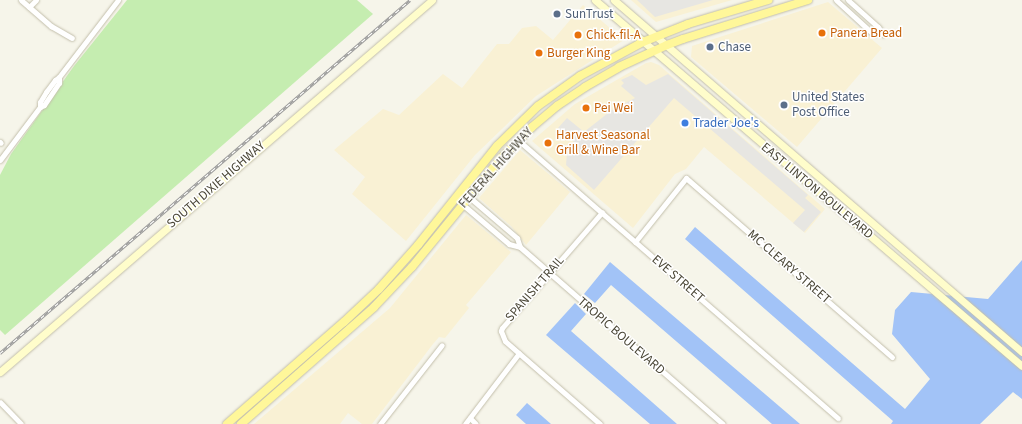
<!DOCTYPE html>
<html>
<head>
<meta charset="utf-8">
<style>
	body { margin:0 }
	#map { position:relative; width:1022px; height:424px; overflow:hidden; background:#f6f5ea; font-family:"Source Sans 3",sans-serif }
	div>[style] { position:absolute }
	.commercial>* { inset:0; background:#f9f1d4 }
	.green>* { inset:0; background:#c5edb0 }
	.parking>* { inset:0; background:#e7e6e2 }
	.water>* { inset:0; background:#a2c3f7 }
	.roads { filter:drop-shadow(0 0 1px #c3bfab) drop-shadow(0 0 1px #c3bfab) }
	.street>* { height:5px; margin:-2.5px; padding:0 2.5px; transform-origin:2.5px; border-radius:2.5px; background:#fff }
	.secondary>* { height:7px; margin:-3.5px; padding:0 3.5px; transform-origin:3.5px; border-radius:3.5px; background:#fffdcb }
	.primary>* { height:8px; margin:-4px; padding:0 4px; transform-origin:4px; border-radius:4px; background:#fff79a }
	.rail>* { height:3px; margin-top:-1.5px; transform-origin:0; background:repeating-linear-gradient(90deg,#fff 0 4.5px,#999 0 9px); box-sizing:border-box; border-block:1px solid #999 }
	.dots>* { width:11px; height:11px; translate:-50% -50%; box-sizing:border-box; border:2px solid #fff; border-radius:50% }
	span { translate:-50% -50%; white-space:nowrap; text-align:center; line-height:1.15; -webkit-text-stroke:3px #fff; paint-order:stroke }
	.service-label { font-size:13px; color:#4e5e75 }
	.left { translate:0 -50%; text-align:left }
	.food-label { font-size:13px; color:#c56008 }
	.shop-label { font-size:13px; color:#366cbe }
	.street-label { font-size:13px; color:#4b4737 }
</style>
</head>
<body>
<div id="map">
	<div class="commercial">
		<i style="clip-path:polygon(631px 0,732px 0,656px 22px)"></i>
		<i style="clip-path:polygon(828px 2px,882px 48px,797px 147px,691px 57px,692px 46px)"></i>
		<i style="clip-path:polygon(583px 5px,624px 40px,536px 96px,475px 155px,406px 241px,352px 194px,365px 177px,334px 150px,383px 109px,399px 115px,443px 74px,462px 88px,497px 44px,509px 44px,522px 28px,536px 26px,553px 40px)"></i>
		<i style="clip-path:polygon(651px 62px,659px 65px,825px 209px,805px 233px,704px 147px,686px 169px,675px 174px,633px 228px,532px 141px,575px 104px,646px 63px)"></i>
		<i style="clip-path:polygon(520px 150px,570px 192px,526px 245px,511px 226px,479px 198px)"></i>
		<i style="clip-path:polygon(466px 215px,511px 252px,466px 305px,469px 308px,445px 338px,439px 337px,433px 344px,372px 424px,362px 424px,348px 413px,340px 424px,254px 424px,390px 308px)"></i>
	</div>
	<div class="green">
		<i style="clip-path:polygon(127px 0,357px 0,373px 14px,5px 335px,0 330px,0 175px,11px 154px,74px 66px)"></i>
	</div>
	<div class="parking">
		<i style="clip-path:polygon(637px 0,713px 0,655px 17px)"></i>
		<i style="clip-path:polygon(668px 74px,808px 195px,805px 198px,821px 212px,804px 232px,793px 223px,805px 210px,674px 98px,594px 190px,566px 165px,567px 153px,575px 143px,558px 128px,567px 118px,584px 132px,612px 110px,635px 98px,621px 86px,624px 83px,621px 80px,632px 75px,646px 85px)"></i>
	</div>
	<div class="water">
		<i style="clip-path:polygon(695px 227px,905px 409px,930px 379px,892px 334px,895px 310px,911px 292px,988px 299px,1022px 260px,1022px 399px,1013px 392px,980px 424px,891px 424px,893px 421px,685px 239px)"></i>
		<i style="clip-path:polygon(610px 262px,800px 424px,772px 424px,611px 285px,595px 303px,584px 294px)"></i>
		<i style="clip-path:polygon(575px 303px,586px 314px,571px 331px,677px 424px,650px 424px,546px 335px)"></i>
		<i style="clip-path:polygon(527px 403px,551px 424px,526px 424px,516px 415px)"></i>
	</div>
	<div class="roads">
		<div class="street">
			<i style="left:21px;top:0;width:40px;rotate:41deg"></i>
			<i style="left:51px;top:26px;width:24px;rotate:30deg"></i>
			<i style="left:836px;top:0;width:49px;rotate:42.5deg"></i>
			<i style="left:872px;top:33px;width:11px;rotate:5deg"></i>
			<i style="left:848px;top:0;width:40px;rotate:42deg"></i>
			<i style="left:878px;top:27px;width:9px;rotate:54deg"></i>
			<i style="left:29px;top:7px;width:10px;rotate:-45deg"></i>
			<i style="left:40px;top:107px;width:5px;rotate:-90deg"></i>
			<i style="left:40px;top:102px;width:12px;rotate:-59deg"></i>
			<i style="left:46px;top:92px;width:15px;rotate:-53deg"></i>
			<i style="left:55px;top:80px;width:5px;rotate:-37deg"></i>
			<i style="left:59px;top:77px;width:97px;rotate:-52.5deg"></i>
			<i style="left:518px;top:140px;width:424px;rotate:41deg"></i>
			<i style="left:0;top:142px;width:1px;rotate:45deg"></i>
			<i style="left:0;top:160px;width:66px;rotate:-53deg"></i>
			<i style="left:40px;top:107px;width:4px;rotate:-27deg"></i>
			<i style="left:44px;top:105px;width:27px;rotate:-56deg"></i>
			<i style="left:59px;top:83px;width:6px;rotate:-90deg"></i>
			<i style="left:461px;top:190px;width:74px;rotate:40.6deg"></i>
			<i style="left:517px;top:238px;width:9px;rotate:72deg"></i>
			<i style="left:455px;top:198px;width:71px;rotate:40.4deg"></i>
			<i style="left:509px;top:244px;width:11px;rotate:15deg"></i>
			<i style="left:520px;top:247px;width:269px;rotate:41.1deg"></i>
			<i style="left:635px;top:242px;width:82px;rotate:-51.4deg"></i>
			<i style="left:686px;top:178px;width:273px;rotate:41deg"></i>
			<i style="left:0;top:402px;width:30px;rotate:46deg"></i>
			<i style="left:470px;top:418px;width:8px;rotate:45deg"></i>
			<i style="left:380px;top:424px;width:100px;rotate:-51.9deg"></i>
			<i style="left:465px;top:424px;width:89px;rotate:-52.7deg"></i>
			<i style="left:600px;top:424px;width:126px;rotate:-138.9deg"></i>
			<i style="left:505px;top:341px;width:11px;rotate:-112deg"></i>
			<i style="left:501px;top:331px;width:3px;rotate:-72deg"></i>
			<i style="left:502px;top:328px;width:153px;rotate:-49.2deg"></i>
		</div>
		<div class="secondary">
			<i style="left:595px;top:0;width:562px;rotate:40.6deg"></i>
			<i style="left:614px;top:0;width:539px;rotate:40.79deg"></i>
			<i style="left:0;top:372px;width:570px;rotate:-40.73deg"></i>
		</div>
		<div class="primary">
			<i style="left:227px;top:424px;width:155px;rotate:-41.1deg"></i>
			<i style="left:344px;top:322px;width:48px;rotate:-43.3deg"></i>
			<i style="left:379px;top:289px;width:59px;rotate:-48.4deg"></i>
			<i style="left:418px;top:245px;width:127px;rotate:-51.4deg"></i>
			<i style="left:497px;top:146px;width:57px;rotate:-44.3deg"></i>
			<i style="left:538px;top:106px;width:52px;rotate:-35.5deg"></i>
			<i style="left:580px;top:76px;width:72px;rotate:-28.4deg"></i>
			<i style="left:643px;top:42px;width:48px;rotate:-21.8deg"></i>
			<i style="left:688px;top:24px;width:84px;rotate:-16.7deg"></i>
			<i style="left:241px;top:424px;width:177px;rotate:-41.3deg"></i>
			<i style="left:374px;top:307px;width:55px;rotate:-46.5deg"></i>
			<i style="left:412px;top:267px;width:142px;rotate:-50.7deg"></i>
			<i style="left:502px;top:157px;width:42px;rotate:-45deg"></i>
			<i style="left:532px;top:127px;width:33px;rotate:-40deg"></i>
			<i style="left:557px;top:106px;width:34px;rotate:-34deg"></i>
			<i style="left:585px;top:87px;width:39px;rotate:-30deg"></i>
			<i style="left:619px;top:67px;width:53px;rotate:-24.6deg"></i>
			<i style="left:667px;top:45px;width:17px;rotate:-21deg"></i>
			<i style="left:683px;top:39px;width:131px;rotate:-17.3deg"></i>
		</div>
	</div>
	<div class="rail">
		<i style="left:0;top:353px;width:541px;rotate:-40.73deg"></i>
	</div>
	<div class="dots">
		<i style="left:557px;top:14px;background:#5c6f8a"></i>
		<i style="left:822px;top:33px;background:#e8710a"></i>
		<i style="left:578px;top:35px;background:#e8710a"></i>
		<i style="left:710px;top:47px;background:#5c6f8a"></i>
		<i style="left:539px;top:53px;background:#e8710a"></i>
		<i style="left:784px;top:105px;background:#5c6f8a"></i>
		<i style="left:586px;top:108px;background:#e8710a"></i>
		<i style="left:685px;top:123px;background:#3f7fe0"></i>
		<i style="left:548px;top:143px;background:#e8710a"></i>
	</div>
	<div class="service-label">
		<span class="left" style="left:565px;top:14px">SunTrust</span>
		<span class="left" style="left:718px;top:47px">Chase</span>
		<span class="left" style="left:792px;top:105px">United States<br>Post Office</span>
	</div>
	<div class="food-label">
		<span class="left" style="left:830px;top:33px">Panera Bread</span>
		<span class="left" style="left:586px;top:35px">Chick-fil-A</span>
		<span class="left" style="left:547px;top:53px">Burger King</span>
		<span class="left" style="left:594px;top:108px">Pei Wei</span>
		<span class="left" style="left:556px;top:143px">Harvest Seasonal<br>Grill &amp; Wine Bar</span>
	</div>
	<div class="shop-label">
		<span class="left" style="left:693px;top:123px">Trader Joe's</span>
	</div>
	<div class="street-label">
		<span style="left:496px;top:168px;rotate:-48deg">FEDERAL HIGHWAY</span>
		<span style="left:216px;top:185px;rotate:-41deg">SOUTH DIXIE HIGHWAY</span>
		<span style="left:817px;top:191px;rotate:40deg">EAST LINTON BOULEVARD</span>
		<span style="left:789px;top:267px;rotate:41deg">MC CLEARY STREET</span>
		<span style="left:678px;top:279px;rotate:41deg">EVE STREET</span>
		<span style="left:535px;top:289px;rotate:-49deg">SPANISH TRAIL</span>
		<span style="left:621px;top:336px;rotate:41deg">TROPIC BOULEVARD</span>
	</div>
</div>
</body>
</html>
